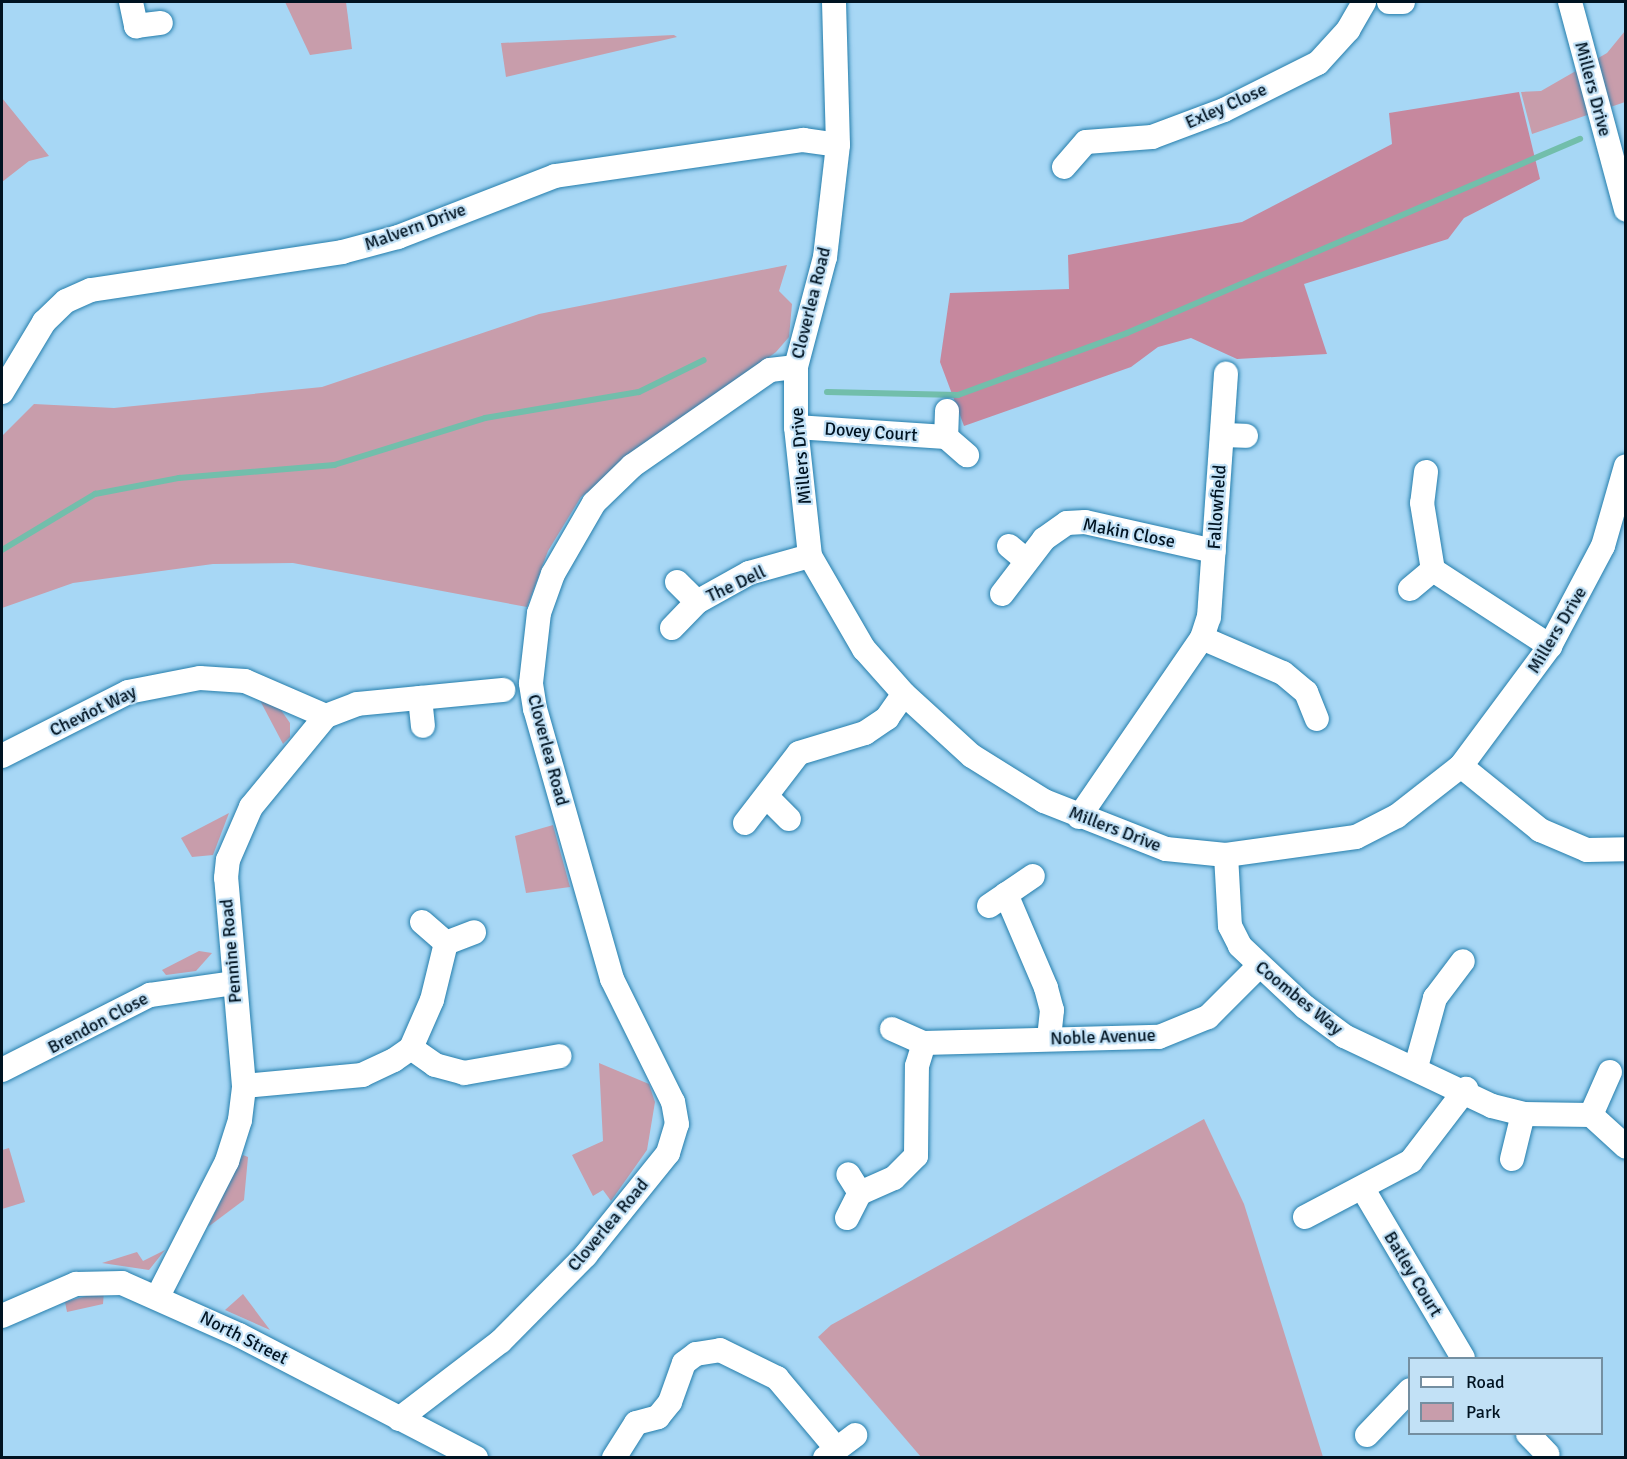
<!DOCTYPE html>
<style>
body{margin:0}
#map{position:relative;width:1627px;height:1459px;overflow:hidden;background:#a7d7f5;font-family:Signika,sans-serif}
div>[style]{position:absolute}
.green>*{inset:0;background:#c89dab}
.forest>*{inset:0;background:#c6889e}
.stream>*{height:6px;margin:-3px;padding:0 3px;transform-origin:3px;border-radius:3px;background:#72beab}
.roads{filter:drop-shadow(0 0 2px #257eac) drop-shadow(0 0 2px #257eac)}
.minor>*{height:24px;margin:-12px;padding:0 12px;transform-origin:12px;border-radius:12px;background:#fff}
span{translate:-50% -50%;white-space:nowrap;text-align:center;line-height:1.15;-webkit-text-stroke:4.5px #c2e1f6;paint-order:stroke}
.street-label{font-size:18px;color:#001321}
.frame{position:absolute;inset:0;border:3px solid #001321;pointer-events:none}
.legend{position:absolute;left:1408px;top:1357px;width:195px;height:78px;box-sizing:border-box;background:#c2e1f6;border:2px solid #748fa1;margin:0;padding:8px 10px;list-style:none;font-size:18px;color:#001321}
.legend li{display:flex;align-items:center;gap:12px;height:30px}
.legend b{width:30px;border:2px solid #748fa1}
</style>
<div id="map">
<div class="green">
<i style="clip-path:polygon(285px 2px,346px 2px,352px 49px,310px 55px)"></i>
<i style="clip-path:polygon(1625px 31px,1625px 102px,1532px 134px,1521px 92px,1541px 91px,1607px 53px)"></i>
<i style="clip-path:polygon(674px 35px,677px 37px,506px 77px,501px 43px)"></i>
<i style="clip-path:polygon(2px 98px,49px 156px,29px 161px,2px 182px)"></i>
<i style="clip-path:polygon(787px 265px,779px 291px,792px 304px,789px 337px,776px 352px,581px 497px,548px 551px,527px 607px,293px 563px,213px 564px,73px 583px,2px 608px,2px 436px,34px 404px,114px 408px,322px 387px,539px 314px)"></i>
<i style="clip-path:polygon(255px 691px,279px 707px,290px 723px,290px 737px,283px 744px)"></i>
<i style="clip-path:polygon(229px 813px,213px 855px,192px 857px,181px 838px)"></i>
<i style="clip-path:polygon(553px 825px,570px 887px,526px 893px,515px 836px)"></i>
<i style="clip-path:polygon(199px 951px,212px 953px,196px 971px,166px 975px,162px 970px)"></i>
<i style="clip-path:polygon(599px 1063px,649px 1084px,655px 1102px,647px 1150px,611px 1201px,603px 1190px,593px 1196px,572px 1155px,603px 1141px)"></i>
<i style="clip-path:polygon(1204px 1119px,1244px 1204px,1323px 1457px,921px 1457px,818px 1337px,831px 1325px)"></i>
<i style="clip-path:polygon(9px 1148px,25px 1202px,2px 1209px,2px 1150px)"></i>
<i style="clip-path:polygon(243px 1155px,248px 1157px,244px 1200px,208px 1227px)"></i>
<i style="clip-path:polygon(165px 1250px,149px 1270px,102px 1263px,137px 1252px,143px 1261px)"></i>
<i style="clip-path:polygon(104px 1291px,103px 1304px,67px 1312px,65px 1302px)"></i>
<i style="clip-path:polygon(243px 1294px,270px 1330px,225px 1310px)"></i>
</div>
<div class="forest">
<i style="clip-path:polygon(1519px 92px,1540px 179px,1464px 218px,1448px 239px,1304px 284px,1327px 354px,1237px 359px,1191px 338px,1158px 347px,1131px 367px,964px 426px,940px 362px,950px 293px,1069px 289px,1068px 255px,1242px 222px,1392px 144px,1389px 113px)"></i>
</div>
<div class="stream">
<i style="left:827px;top:392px;width:131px;rotate:1.3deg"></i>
<i style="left:958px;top:395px;width:180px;rotate:-20.1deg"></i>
<i style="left:1127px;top:333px;width:493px;rotate:-23.2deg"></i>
<i style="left:2px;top:550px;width:109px;rotate:-31.1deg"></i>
<i style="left:95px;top:494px;width:86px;rotate:-10.8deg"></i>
<i style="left:179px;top:478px;width:156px;rotate:-4.8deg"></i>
<i style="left:334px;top:465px;width:158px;rotate:-17.3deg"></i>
<i style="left:485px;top:418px;width:156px;rotate:-9.6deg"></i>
<i style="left:639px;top:392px;width:72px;rotate:-26.2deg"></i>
</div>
<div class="roads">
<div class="minor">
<i style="left:131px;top:2px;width:25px;rotate:78deg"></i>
<i style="left:136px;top:26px;width:25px;rotate:-7deg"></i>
<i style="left:834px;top:2px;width:143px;rotate:88.4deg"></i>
<i style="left:838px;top:145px;width:113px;rotate:96.6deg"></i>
<i style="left:825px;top:257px;width:114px;rotate:104.8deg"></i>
<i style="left:796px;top:367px;width:60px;rotate:90deg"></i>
<i style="left:796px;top:427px;width:130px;rotate:83.8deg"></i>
<i style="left:810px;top:556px;width:108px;rotate:59.9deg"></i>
<i style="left:864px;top:649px;width:60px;rotate:48.4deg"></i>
<i style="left:904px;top:694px;width:92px;rotate:42.4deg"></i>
<i style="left:972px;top:756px;width:85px;rotate:32deg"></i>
<i style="left:1044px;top:801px;width:131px;rotate:21.5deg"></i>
<i style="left:1166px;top:849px;width:60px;rotate:5.7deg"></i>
<i style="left:1226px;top:855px;width:131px;rotate:-7.9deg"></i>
<i style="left:1356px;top:837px;width:46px;rotate:-27.1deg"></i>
<i style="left:1397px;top:816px;width:81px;rotate:-38deg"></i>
<i style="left:1461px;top:766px;width:149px;rotate:-53.4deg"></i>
<i style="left:1550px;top:646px;width:113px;rotate:-62.1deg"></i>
<i style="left:1603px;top:546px;width:83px;rotate:-74deg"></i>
<i style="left:1389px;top:2px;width:14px"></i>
<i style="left:1570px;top:2px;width:215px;rotate:74.9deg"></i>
<i style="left:1064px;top:167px;width:33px;rotate:-49deg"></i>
<i style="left:1086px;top:142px;width:66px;rotate:-4.3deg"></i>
<i style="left:1152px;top:137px;width:77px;rotate:-20.6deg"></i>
<i style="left:1224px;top:110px;width:105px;rotate:-26.6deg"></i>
<i style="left:1318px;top:63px;width:45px;rotate:-47.7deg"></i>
<i style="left:1348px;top:30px;width:32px;rotate:-60deg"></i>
<i style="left:2px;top:392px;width:82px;rotate:-59deg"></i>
<i style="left:44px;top:322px;width:30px;rotate:-44deg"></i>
<i style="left:66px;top:301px;width:27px;rotate:-24deg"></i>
<i style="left:91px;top:290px;width:254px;rotate:-8.6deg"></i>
<i style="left:342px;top:252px;width:58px;rotate:-15deg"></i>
<i style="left:398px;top:237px;width:168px;rotate:-21.2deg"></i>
<i style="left:555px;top:176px;width:251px;rotate:-8.3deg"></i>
<i style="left:803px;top:140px;width:35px;rotate:8deg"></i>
<i style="left:947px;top:411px;width:26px;rotate:92deg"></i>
<i style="left:946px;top:437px;width:28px;rotate:41deg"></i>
<i style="left:796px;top:427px;width:150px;rotate:3.8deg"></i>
<i style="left:1222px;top:435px;width:24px;rotate:2deg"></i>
<i style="left:1426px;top:472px;width:31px;rotate:97deg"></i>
<i style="left:1422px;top:503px;width:68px;rotate:80.7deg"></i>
<i style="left:1433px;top:570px;width:140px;rotate:33deg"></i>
<i style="left:1009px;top:546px;width:23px;rotate:40deg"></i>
<i style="left:677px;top:582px;width:28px;rotate:45deg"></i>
<i style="left:1410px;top:589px;width:30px;rotate:-40deg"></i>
<i style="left:1002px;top:594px;width:69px;rotate:-52.6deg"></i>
<i style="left:1044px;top:539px;width:28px;rotate:-35deg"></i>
<i style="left:1067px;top:523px;width:18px;rotate:-3deg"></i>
<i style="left:1085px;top:522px;width:132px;rotate:12.7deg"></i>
<i style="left:672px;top:628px;width:36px;rotate:-46deg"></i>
<i style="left:697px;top:602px;width:60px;rotate:-29.1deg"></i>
<i style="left:749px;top:573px;width:63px;rotate:-15.6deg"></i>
<i style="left:1202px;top:638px;width:88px;rotate:23.4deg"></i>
<i style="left:1283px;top:673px;width:30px;rotate:40deg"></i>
<i style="left:1306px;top:692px;width:29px;rotate:68deg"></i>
<i style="left:420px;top:698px;width:28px;rotate:84deg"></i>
<i style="left:2px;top:756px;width:141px;rotate:-26.9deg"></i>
<i style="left:128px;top:692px;width:73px;rotate:-11deg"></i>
<i style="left:200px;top:678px;width:45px;rotate:3.8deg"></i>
<i style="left:245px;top:681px;width:88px;rotate:23.4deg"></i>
<i style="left:1461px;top:766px;width:102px;rotate:39deg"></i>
<i style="left:1540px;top:830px;width:51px;rotate:23.1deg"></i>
<i style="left:1587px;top:850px;width:39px;rotate:-1deg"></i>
<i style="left:767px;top:797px;width:31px;rotate:45deg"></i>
<i style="left:1079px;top:817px;width:217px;rotate:-55.5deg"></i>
<i style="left:1202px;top:638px;width:22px;rotate:-72deg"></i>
<i style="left:1209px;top:617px;width:244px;rotate:-86deg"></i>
<i style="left:745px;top:823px;width:88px;rotate:-52.4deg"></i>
<i style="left:799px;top:753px;width:69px;rotate:-16.9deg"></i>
<i style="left:865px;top:733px;width:27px;rotate:-34deg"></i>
<i style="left:887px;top:718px;width:29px;rotate:-55deg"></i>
<i style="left:1226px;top:855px;width:71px;rotate:86.8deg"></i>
<i style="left:1230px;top:926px;width:22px;rotate:63deg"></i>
<i style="left:1240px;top:946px;width:89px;rotate:43.2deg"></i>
<i style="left:1305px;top:1007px;width:49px;rotate:36.6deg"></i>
<i style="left:1344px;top:1036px;width:164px;rotate:25.3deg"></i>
<i style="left:1492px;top:1106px;width:32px;rotate:14deg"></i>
<i style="left:1523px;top:1114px;width:68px;rotate:0.8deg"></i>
<i style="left:1591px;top:1115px;width:47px;rotate:42.4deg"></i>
<i style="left:1006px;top:894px;width:102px;rotate:66.9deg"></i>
<i style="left:1046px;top:988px;width:23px;rotate:75deg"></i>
<i style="left:1052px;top:1010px;width:28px;rotate:96deg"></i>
<i style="left:989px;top:906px;width:53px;rotate:-34.3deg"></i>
<i style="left:422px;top:922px;width:32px;rotate:41deg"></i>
<i style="left:892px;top:1029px;width:35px;rotate:24deg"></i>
<i style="left:411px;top:1048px;width:29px;rotate:35deg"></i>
<i style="left:435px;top:1065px;width:30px;rotate:15deg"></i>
<i style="left:464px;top:1073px;width:97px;rotate:-10deg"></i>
<i style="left:1416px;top:1067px;width:72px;rotate:-74.6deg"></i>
<i style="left:1435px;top:998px;width:46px;rotate:-52.9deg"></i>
<i style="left:2px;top:1070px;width:166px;rotate:-26.9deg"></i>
<i style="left:150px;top:995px;width:84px;rotate:-8.2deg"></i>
<i style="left:244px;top:1086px;width:119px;rotate:-5.3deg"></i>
<i style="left:362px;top:1075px;width:35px;rotate:-25deg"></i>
<i style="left:394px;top:1060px;width:21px;rotate:-35deg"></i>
<i style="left:411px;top:1048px;width:52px;rotate:-66.4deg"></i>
<i style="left:432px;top:1000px;width:59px;rotate:-76.2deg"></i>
<i style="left:446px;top:943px;width:30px;rotate:-21deg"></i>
<i style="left:1591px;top:1115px;width:47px;rotate:-66.2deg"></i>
<i style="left:1512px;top:1159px;width:46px;rotate:-76.3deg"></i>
<i style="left:1363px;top:1189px;width:196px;rotate:59.4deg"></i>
<i style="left:860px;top:1193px;width:37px;rotate:-24deg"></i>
<i style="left:894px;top:1178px;width:31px;rotate:-45deg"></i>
<i style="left:916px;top:1156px;width:90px;rotate:-89.4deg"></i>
<i style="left:917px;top:1066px;width:24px;rotate:-73deg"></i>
<i style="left:924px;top:1043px;width:235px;rotate:-1.5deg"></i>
<i style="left:1159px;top:1037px;width:53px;rotate:-22.2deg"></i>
<i style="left:1208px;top:1017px;width:71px;rotate:-45deg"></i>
<i style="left:1305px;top:1217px;width:120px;rotate:-27.8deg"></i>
<i style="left:1411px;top:1161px;width:91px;rotate:-52.6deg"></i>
<i style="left:847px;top:1218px;width:28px;rotate:-63deg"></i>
<i style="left:860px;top:1193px;width:22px;rotate:-122deg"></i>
<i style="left:158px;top:1296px;width:152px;rotate:-62.9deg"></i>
<i style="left:227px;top:1161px;width:43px;rotate:-72.4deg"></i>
<i style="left:240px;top:1120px;width:34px;rotate:-83deg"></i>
<i style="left:244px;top:1086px;width:209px;rotate:-94.9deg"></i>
<i style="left:226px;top:878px;width:18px;rotate:-84deg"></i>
<i style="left:228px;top:860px;width:58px;rotate:-66.5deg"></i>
<i style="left:251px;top:807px;width:118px;rotate:-50.5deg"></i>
<i style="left:326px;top:716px;width:33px;rotate:-21deg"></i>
<i style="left:357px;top:704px;width:147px;rotate:-5.5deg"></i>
<i style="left:2px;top:1316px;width:81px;rotate:-23.4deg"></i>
<i style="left:76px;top:1284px;width:46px;rotate:-1.2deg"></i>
<i style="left:122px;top:1283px;width:128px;rotate:24deg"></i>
<i style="left:239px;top:1335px;width:267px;rotate:27.4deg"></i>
<i style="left:399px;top:1419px;width:128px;rotate:-37.4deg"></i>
<i style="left:501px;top:1341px;width:120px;rotate:-45.3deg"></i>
<i style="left:585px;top:1256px;width:132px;rotate:-51.1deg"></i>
<i style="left:668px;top:1153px;width:30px;rotate:-73deg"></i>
<i style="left:677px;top:1124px;width:22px;rotate:-100deg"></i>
<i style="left:673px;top:1102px;width:137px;rotate:-116.4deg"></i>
<i style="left:612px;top:979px;width:281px;rotate:-105.9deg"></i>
<i style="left:535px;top:709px;width:26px;rotate:-99deg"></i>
<i style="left:531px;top:683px;width:70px;rotate:-83.5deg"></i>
<i style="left:539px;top:613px;width:41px;rotate:-70.3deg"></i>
<i style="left:553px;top:574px;width:82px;rotate:-60deg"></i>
<i style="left:594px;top:503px;width:53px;rotate:-44.2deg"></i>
<i style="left:632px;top:466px;width:168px;rotate:-34.8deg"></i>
<i style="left:770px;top:370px;width:26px;rotate:-7deg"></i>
<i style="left:1528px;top:1434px;width:28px;rotate:46deg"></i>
<i style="left:1367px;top:1435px;width:62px;rotate:-46.3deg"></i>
<i style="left:614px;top:1458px;width:41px;rotate:-57.8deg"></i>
<i style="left:636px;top:1423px;width:23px;rotate:-15deg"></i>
<i style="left:658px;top:1417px;width:19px;rotate:-51deg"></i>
<i style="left:670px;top:1402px;width:41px;rotate:-70.3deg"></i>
<i style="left:684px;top:1363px;width:15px;rotate:-37deg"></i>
<i style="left:696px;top:1354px;width:24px;rotate:-9deg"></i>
<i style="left:720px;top:1350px;width:64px;rotate:26.2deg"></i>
<i style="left:777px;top:1378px;width:92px;rotate:49.9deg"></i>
<i style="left:825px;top:1458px;width:38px;rotate:-37deg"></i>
</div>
</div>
<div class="street-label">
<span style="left:1593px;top:89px;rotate:75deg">Millers Drive</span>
<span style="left:1226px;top:106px;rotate:-24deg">Exley Close</span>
<span style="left:415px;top:227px;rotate:-20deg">Malvern Drive</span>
<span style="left:811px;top:303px;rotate:-76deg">Cloverlea Road</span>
<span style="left:871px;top:432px;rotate:4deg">Dovey Court</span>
<span style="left:801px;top:456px;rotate:-95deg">Millers Drive</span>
<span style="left:1217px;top:507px;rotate:-86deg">Fallowfield</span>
<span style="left:1129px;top:533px;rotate:11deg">Makin Close</span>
<span style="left:736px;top:584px;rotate:-25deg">The Dell</span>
<span style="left:1557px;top:630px;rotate:-59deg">Millers Drive</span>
<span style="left:93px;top:711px;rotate:-26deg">Cheviot Way</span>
<span style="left:548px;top:750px;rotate:75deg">Cloverlea Road</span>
<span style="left:1115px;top:829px;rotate:21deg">Millers Drive</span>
<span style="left:231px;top:951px;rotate:-95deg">Pennine Road</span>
<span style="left:1299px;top:998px;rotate:39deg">Coombes Way</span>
<span style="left:98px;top:1023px;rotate:-28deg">Brendon Close</span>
<span style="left:1103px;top:1037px;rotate:-2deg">Noble Avenue</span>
<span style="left:608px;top:1225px;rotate:-50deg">Cloverlea Road</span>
<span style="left:1413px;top:1274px;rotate:59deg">Batley Court</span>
<span style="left:244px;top:1338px;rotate:27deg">North Street</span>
</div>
<div class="frame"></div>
<ul class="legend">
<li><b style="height:8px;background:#fff"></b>Road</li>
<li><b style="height:16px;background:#c89dab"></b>Park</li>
</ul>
</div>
